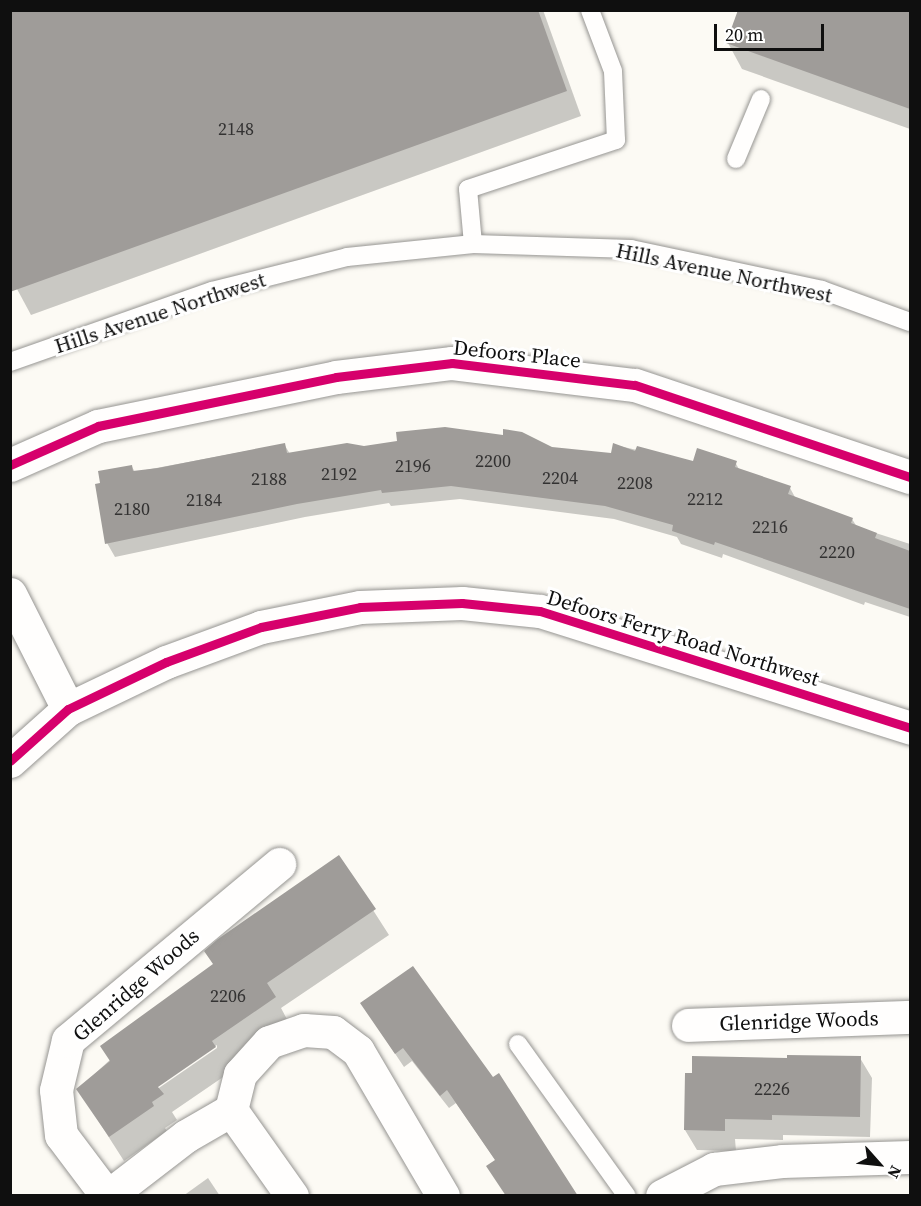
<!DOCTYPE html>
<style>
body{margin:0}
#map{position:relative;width:921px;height:1206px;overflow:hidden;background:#fcfaf4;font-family:"Source Serif 4",serif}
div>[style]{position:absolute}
.shadow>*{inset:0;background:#0003}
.building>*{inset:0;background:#9f9c99}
.roads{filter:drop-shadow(0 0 2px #969592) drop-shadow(0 0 2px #969592)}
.service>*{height:18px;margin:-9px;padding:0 9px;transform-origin:9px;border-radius:9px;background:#fffefd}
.minor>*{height:33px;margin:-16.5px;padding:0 16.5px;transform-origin:16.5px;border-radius:16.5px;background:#fffefd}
.tertiary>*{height:33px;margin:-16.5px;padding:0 16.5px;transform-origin:16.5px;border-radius:16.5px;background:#fffefd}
.cycleway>*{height:9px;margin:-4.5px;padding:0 4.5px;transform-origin:4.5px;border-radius:4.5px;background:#d6006c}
span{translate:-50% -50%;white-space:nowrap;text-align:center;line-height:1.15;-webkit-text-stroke:6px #fff;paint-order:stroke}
.number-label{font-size:18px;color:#333232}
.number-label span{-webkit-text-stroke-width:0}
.street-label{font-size:21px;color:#0f0f0f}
.frame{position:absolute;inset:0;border:12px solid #0f0f0f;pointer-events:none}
.north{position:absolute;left:849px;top:1134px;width:60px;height:60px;-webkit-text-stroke:4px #fff;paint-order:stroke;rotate:117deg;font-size:16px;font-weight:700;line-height:24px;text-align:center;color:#0f0f0f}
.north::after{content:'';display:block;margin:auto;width:21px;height:27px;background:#0f0f0f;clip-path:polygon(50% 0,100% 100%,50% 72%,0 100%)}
.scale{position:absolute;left:714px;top:24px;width:110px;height:27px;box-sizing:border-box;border:3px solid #0f0f0f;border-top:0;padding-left:8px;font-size:18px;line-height:21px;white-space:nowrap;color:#0f0f0f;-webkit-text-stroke:4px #fff;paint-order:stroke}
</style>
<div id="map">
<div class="shadow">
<i style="clip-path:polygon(10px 10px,543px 10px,581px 116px,31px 315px,17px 289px)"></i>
<i style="clip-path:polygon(740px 10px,910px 10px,910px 129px,742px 69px,728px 43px)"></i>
<i style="clip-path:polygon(284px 444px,290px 454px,354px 449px,551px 448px,612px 455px,615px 445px,694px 463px,735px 462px,740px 471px,790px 488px,796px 499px,852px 519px,857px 527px,910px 544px,910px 617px,865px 602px,864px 605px,723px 554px,722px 558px,681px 544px,677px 537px,614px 519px,460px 499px,391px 506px,389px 503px,305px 517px,115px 557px,107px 543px,132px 467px,135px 472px)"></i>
<i style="clip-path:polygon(evenodd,339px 857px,389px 935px,281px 1008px,289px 1023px,225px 1067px,229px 1073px,172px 1112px,177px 1120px,165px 1128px,167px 1131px,124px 1161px,78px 1089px,214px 965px,206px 951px,339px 857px,217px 1045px,217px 1048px,153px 1092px,151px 1090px,217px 1045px)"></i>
<i style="clip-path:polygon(412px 968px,496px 1161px,456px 1103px,449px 1108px,412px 1061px,404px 1067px,362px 1004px)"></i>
<i style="clip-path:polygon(694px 1058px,860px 1058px,872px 1078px,870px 1137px,783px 1135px,783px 1140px,735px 1139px,736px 1151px,697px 1150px,685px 1130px)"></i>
<i style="clip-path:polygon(208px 1178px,220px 1196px,183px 1196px)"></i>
</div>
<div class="building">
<i style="clip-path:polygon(10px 10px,538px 10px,567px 91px,10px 292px)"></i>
<i style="clip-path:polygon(738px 10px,910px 10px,910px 109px,726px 43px)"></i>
<i style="clip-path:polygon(445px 427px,503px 435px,503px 429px,522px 432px,552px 447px,611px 453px,613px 443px,635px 451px,637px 446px,693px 461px,697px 448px,737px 461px,735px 467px,791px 486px,788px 494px,853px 518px,851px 523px,877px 533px,875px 538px,910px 551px,910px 609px,715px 542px,714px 545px,672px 531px,673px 525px,605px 506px,451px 486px,382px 493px,381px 490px,297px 504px,105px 544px,95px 484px,100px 483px,98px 471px,132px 465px,133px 471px,158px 468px,285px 443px,287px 453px,347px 443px,364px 446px,397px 441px,396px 432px)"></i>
<i style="clip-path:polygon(339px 855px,376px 909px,267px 983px,276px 997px,212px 1041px,216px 1047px,158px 1087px,164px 1094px,152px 1102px,154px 1106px,109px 1137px,76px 1089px,110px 1061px,100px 1046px,213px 964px,204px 951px,218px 939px)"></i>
<i style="clip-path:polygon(413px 966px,493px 1077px,499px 1073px,578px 1196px,506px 1196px,486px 1166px,495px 1160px,447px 1090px,440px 1096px,403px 1048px,395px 1054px,360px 1003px)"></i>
<i style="clip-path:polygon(787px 1055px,861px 1056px,860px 1117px,772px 1115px,772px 1120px,725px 1119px,725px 1131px,684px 1130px,685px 1073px,692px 1073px,692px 1056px,787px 1058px)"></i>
</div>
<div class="roads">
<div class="service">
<i style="left:736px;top:159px;width:65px;rotate:-67.4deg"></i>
<i style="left:473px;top:244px;width:55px;rotate:-95.2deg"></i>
<i style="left:468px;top:189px;width:156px;rotate:-18.3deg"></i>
<i style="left:616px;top:140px;width:69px;rotate:-92.5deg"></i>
<i style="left:613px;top:71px;width:65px;rotate:-110.7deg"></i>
<i style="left:10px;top:362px;width:214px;rotate:-19.4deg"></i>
<i style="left:212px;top:291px;width:139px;rotate:-14.1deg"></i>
<i style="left:347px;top:257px;width:127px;rotate:-5.9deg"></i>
<i style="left:473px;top:244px;width:158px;rotate:1.8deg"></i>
<i style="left:631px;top:249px;width:195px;rotate:12.1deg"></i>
<i style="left:822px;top:290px;width:94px;rotate:20deg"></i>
<i style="left:518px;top:1044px;width:187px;rotate:54.4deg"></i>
</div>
<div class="minor">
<i style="left:10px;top:465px;width:96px;rotate:-23.9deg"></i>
<i style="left:98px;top:426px;width:243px;rotate:-11.6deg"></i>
<i style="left:336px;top:377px;width:117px;rotate:-6.9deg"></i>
<i style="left:452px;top:363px;width:184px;rotate:6.9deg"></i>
<i style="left:635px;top:385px;width:290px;rotate:18.5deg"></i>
<i style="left:10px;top:594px;width:129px;rotate:63.2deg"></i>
<i style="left:688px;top:1025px;width:222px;rotate:-2.1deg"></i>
<i style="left:107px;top:1196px;width:76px;rotate:-127deg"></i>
<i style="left:61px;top:1135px;width:45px;rotate:-96.3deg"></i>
<i style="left:56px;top:1090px;width:51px;rotate:-76.5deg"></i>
<i style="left:68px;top:1040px;width:275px;rotate:-39.8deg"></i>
<i style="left:108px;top:1196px;width:98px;rotate:-37.6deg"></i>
<i style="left:186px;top:1136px;width:52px;rotate:-30deg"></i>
<i style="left:292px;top:1196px;width:105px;rotate:-125.3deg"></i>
<i style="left:231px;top:1110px;width:37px;rotate:-76deg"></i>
<i style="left:240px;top:1074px;width:43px;rotate:-47.8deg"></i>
<i style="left:269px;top:1042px;width:37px;rotate:-19deg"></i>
<i style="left:304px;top:1030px;width:29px;rotate:4deg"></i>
<i style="left:333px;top:1032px;width:31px;rotate:37deg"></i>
<i style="left:358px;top:1051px;width:168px;rotate:59.6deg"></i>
<i style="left:662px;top:1196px;width:59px;rotate:-27.4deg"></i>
<i style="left:714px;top:1169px;width:68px;rotate:-6.7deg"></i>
<i style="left:782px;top:1161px;width:128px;rotate:-1.8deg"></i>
</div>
<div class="tertiary">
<i style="left:10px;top:761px;width:78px;rotate:-41.9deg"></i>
<i style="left:68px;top:709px;width:109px;rotate:-25.6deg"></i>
<i style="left:166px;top:662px;width:101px;rotate:-20.2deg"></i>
<i style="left:261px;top:627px;width:101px;rotate:-11.4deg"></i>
<i style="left:360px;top:607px;width:102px;rotate:-2.2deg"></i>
<i style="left:462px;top:603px;width:78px;rotate:5.9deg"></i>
<i style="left:540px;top:611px;width:388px;rotate:17.5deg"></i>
</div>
</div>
<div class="cycleway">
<i style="left:10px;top:465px;width:96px;rotate:-23.9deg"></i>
<i style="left:98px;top:426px;width:243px;rotate:-11.6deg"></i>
<i style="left:336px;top:377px;width:117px;rotate:-6.9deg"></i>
<i style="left:452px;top:363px;width:184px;rotate:6.9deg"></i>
<i style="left:635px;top:385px;width:290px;rotate:18.5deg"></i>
<i style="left:10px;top:761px;width:78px;rotate:-41.9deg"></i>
<i style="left:68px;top:709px;width:109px;rotate:-25.6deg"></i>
<i style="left:166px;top:662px;width:101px;rotate:-20.2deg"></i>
<i style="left:261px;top:627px;width:101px;rotate:-11.4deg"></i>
<i style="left:360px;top:607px;width:102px;rotate:-2.2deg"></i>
<i style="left:462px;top:603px;width:78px;rotate:5.9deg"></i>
<i style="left:540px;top:611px;width:388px;rotate:17.5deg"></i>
</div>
<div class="number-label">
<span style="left:236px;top:129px">2148</span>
<span style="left:493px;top:461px">2200</span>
<span style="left:413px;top:466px">2196</span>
<span style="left:339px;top:474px">2192</span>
<span style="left:560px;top:478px">2204</span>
<span style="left:269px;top:479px">2188</span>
<span style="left:635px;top:483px">2208</span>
<span style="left:705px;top:499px">2212</span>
<span style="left:204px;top:500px">2184</span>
<span style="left:132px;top:509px">2180</span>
<span style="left:770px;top:527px">2216</span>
<span style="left:837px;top:552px">2220</span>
<span style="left:228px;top:996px">2206</span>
<span style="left:772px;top:1089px">2226</span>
</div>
<div class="street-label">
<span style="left:724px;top:273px;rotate:12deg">Hills Avenue Northwest</span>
<span style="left:160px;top:313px;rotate:-18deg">Hills Avenue Northwest</span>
<span style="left:517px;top:354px;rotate:6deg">Defoors Place</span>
<span style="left:683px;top:638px;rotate:17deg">Defoors Ferry Road Northwest</span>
<span style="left:136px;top:985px;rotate:-41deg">Glenridge Woods</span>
<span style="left:799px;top:1021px;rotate:-2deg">Glenridge Woods</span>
</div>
<div class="frame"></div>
<div class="north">N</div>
<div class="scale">20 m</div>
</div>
